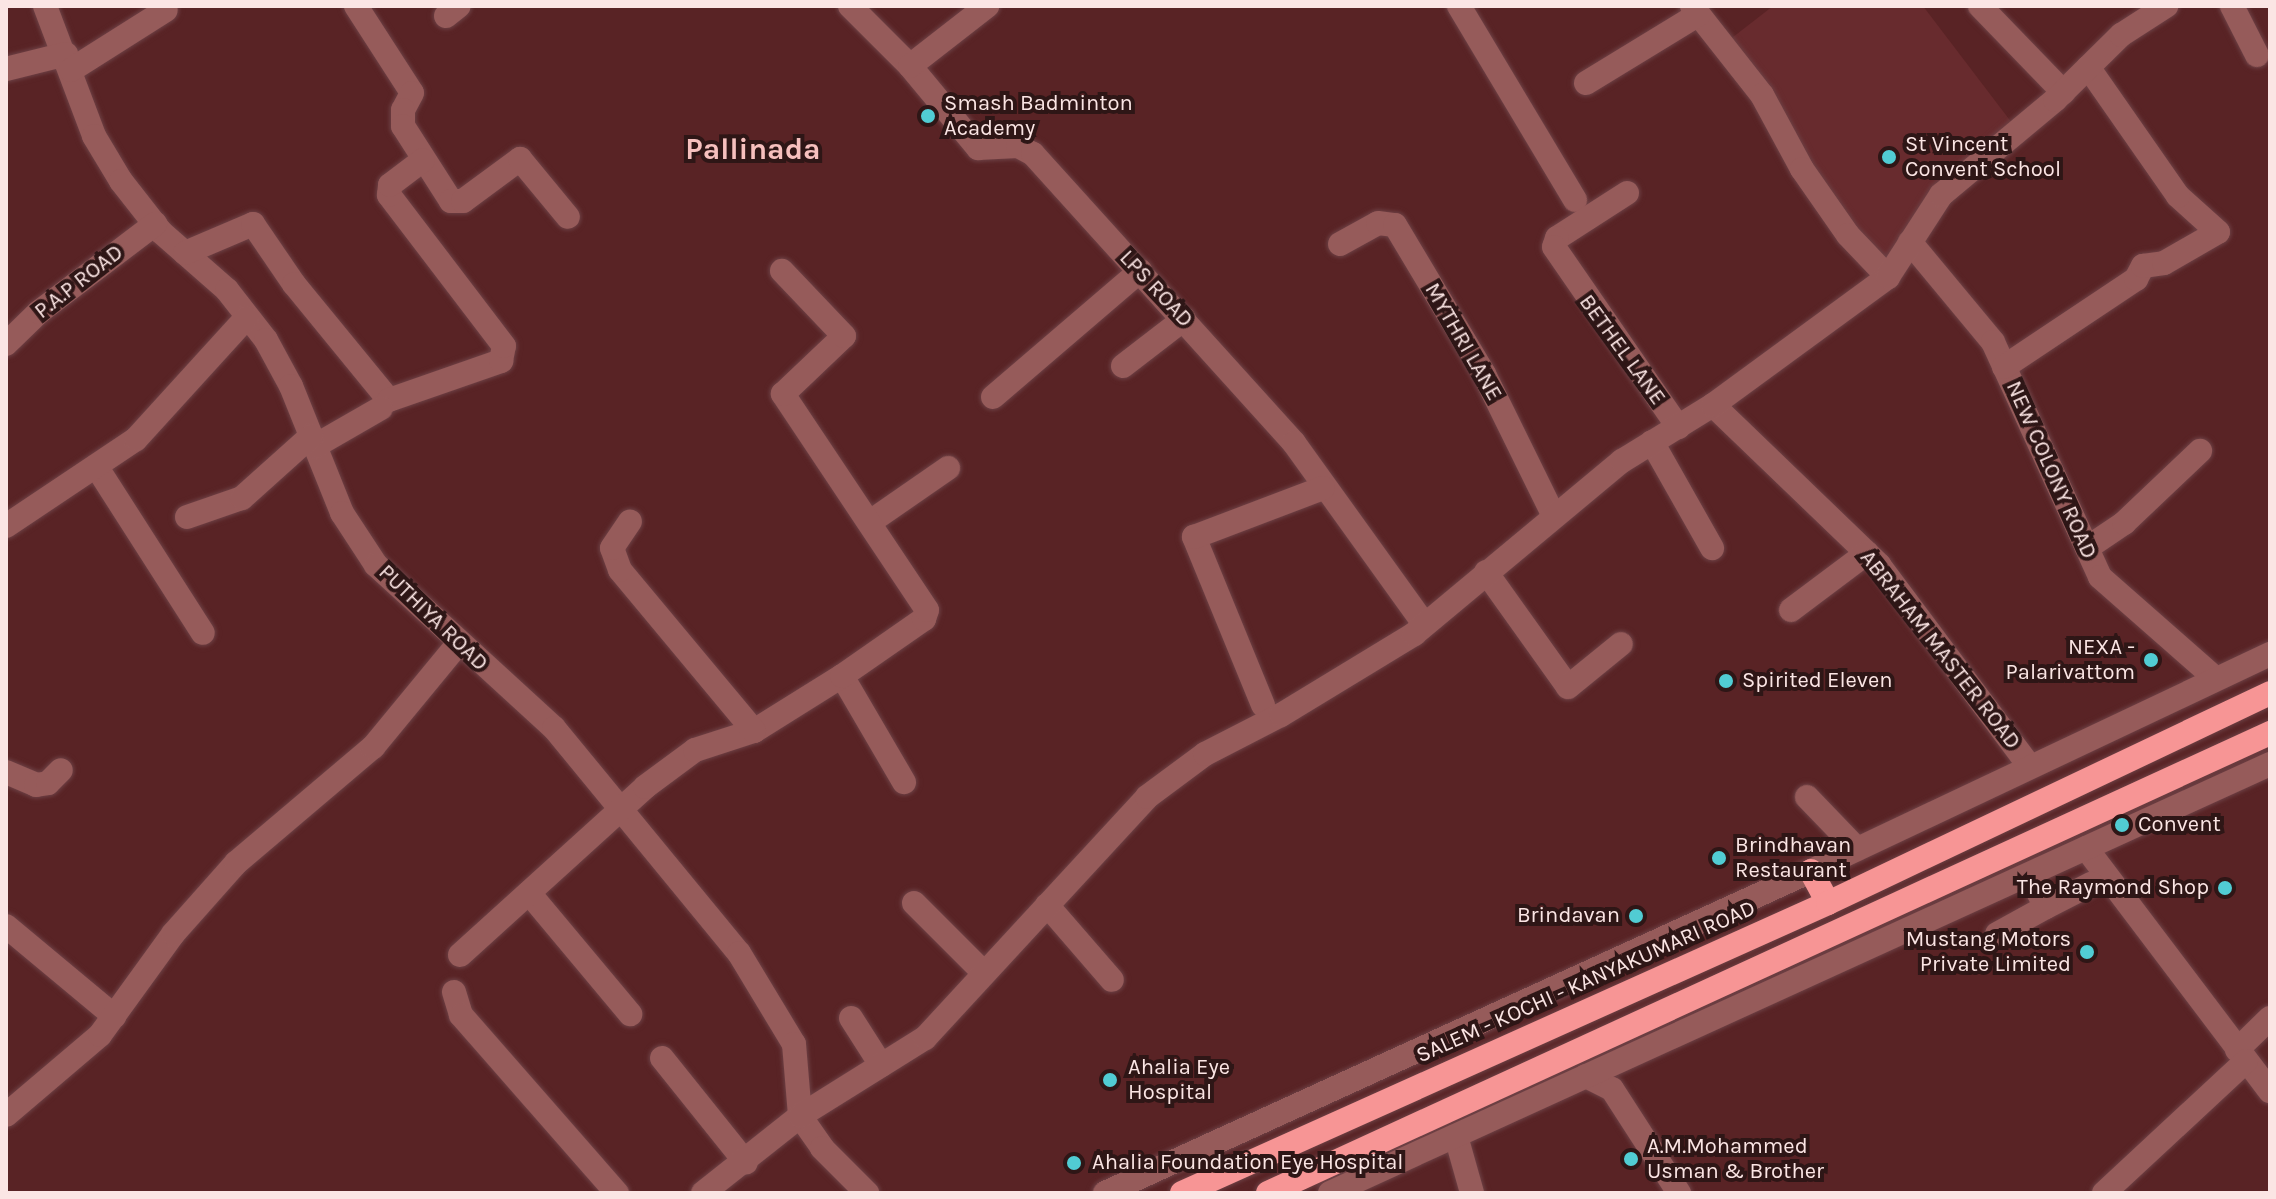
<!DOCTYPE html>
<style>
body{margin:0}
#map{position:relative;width:2276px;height:1199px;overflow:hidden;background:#592325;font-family:Karla,sans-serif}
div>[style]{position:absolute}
.built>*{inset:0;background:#682b2e}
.roads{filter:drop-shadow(0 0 2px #6d4145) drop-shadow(0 0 2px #6d4145)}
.minor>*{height:24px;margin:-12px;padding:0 12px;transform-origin:12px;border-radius:12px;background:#965b5a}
.highway>*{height:24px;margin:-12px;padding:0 12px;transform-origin:12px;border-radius:12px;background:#f79595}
.dots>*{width:22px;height:22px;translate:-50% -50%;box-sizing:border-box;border:4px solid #2e1616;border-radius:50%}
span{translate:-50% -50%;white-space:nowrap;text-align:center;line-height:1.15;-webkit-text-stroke:8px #2e1616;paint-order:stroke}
.poi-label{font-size:22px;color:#fbe5e4}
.left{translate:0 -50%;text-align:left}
.right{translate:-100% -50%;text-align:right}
.street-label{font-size:22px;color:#fbe5e4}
.district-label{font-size:30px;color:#f6c0be;font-weight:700}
.frame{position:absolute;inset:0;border:8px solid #fbe5e4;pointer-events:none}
</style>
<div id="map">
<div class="built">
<i style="clip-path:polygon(1773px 6px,1923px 6px,2012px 123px,1888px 277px,1724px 44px)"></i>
</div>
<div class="roads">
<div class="minor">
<i style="left:45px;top:6px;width:139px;rotate:69.3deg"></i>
<i style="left:94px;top:136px;width:52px;rotate:59deg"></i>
<i style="left:121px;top:181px;width:65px;rotate:51.9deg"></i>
<i style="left:161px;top:232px;width:88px;rotate:41.3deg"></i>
<i style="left:227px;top:290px;width:63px;rotate:52deg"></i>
<i style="left:266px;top:340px;width:52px;rotate:61.5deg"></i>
<i style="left:291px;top:386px;width:137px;rotate:68.1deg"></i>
<i style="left:342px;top:513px;width:62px;rotate:56.8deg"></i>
<i style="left:376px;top:565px;width:241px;rotate:42.5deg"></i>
<i style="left:554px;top:728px;width:291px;rotate:50.6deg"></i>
<i style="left:739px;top:953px;width:106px;rotate:58.9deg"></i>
<i style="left:794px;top:1044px;width:72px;rotate:85.2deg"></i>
<i style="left:800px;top:1116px;width:39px;rotate:55deg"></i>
<i style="left:822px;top:1148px;width:64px;rotate:45deg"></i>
<i style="left:356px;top:6px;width:103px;rotate:57.2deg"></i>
<i style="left:412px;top:93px;width:19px;rotate:118deg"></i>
<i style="left:403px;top:110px;width:16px;rotate:90deg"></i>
<i style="left:403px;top:126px;width:89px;rotate:57.4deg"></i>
<i style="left:451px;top:201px;width:12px"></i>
<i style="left:463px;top:201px;width:71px;rotate:-36.4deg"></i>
<i style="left:520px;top:159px;width:75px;rotate:50.4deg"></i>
<i style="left:850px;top:6px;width:85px;rotate:45deg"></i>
<i style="left:910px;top:66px;width:107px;rotate:50.3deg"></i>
<i style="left:978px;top:148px;width:40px;rotate:-2.9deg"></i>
<i style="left:1018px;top:146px;width:17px;rotate:28deg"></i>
<i style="left:1033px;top:154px;width:389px;rotate:47.9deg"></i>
<i style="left:1294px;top:443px;width:223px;rotate:54.3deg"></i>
<i style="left:1459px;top:6px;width:226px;rotate:59.1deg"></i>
<i style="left:1692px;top:6px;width:113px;rotate:51.8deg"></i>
<i style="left:1762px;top:95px;width:84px;rotate:61.6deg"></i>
<i style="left:1802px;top:169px;width:80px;rotate:55.1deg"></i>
<i style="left:1848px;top:235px;width:58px;rotate:46.4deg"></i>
<i style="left:1980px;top:6px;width:120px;rotate:46deg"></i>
<i style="left:2232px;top:6px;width:55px;rotate:63deg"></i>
<i style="left:446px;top:16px;width:16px;rotate:-38deg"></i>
<i style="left:910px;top:66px;width:98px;rotate:-37.9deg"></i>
<i style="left:6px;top:69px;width:62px;rotate:-14deg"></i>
<i style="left:71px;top:70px;width:112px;rotate:-32.3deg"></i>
<i style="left:1586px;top:83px;width:132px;rotate:-31.4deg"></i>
<i style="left:1627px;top:193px;width:83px;rotate:147.3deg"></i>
<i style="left:1557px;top:238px;width:9px;rotate:108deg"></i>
<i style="left:1554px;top:247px;width:219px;rotate:55.4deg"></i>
<i style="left:1910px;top:242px;width:130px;rotate:50.3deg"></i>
<i style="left:1993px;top:342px;width:258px;rotate:65.5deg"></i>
<i style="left:2100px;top:577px;width:153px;rotate:41.3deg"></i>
<i style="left:1340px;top:244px;width:43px;rotate:-28.9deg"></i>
<i style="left:1378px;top:223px;width:17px;rotate:7deg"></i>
<i style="left:1395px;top:225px;width:174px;rotate:59.1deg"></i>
<i style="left:1484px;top:374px;width:158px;rotate:63.8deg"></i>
<i style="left:185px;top:253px;width:74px;rotate:-23.1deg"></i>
<i style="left:253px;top:224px;width:73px;rotate:55.7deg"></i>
<i style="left:294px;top:284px;width:150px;rotate:50.7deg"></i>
<i style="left:389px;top:400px;width:119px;rotate:-19.2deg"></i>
<i style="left:501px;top:361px;width:15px;rotate:-79deg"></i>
<i style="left:504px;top:346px;width:190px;rotate:-127.3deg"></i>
<i style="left:389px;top:195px;width:10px;rotate:-84deg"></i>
<i style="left:390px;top:185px;width:41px;rotate:-37.1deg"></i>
<i style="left:6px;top:344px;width:46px;rotate:-44.1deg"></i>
<i style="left:39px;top:312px;width:146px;rotate:-37.2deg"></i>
<i style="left:1123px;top:366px;width:77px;rotate:-37.6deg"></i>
<i style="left:2004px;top:367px;width:159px;rotate:-33.7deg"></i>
<i style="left:2136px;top:279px;width:15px;rotate:-62deg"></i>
<i style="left:2143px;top:266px;width:21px;rotate:-8deg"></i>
<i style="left:2164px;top:263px;width:62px;rotate:-29.9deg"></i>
<i style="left:2218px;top:232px;width:54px;rotate:-138deg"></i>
<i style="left:2178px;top:196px;width:157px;rotate:-124.9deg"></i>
<i style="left:993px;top:397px;width:194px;rotate:-40.6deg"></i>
<i style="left:1713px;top:405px;width:231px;rotate:43.9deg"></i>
<i style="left:1879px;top:565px;width:249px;rotate:53.2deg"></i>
<i style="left:1652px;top:442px;width:122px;rotate:60.5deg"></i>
<i style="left:315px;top:446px;width:76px;rotate:-29.9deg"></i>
<i style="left:96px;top:466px;width:198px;rotate:57.4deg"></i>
<i style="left:187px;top:517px;width:58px;rotate:-19.1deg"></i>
<i style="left:242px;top:498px;width:93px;rotate:-41.9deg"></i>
<i style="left:870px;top:522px;width:95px;rotate:-34.7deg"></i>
<i style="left:6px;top:526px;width:156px;rotate:-33.8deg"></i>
<i style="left:136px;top:439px;width:164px;rotate:-47.7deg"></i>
<i style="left:2087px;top:548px;width:45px;rotate:-34deg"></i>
<i style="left:2124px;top:523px;width:105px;rotate:-43.5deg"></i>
<i style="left:1486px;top:572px;width:141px;rotate:54.5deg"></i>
<i style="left:1568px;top:687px;width:68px;rotate:-39.1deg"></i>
<i style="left:1791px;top:610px;width:95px;rotate:-36.9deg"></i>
<i style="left:842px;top:676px;width:123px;rotate:59.7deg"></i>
<i style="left:1263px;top:705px;width:182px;rotate:-112.3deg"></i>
<i style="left:1194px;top:537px;width:138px;rotate:-20.8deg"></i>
<i style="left:754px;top:731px;width:104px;rotate:-32deg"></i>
<i style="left:842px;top:676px;width:100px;rotate:-34.8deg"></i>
<i style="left:924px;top:619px;width:9px;rotate:-72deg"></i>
<i style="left:927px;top:610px;width:260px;rotate:-123.7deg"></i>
<i style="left:783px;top:394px;width:84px;rotate:-43.6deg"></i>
<i style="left:844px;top:336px;width:90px;rotate:-133.6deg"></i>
<i style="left:6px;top:772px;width:33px;rotate:23deg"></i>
<i style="left:36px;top:785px;width:12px;rotate:-9deg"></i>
<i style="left:48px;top:783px;width:18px;rotate:-45deg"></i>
<i style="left:1807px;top:797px;width:72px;rotate:46.1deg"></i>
<i style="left:2086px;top:848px;width:305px;rotate:52.9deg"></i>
<i style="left:2029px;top:875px;width:36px;rotate:62deg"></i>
<i style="left:2046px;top:907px;width:51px;rotate:-27.1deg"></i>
<i style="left:529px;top:893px;width:158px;rotate:50.1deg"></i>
<i style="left:914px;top:903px;width:99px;rotate:45deg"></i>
<i style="left:1047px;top:905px;width:99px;rotate:49.1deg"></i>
<i style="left:6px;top:926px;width:141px;rotate:39.8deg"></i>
<i style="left:1997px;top:934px;width:56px;rotate:-28.9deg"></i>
<i style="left:460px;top:955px;width:250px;rotate:-42.2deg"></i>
<i style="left:645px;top:787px;width:62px;rotate:-36.5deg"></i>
<i style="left:695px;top:750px;width:62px;rotate:-17.9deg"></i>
<i style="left:754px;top:731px;width:209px;rotate:-129.8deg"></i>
<i style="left:620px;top:570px;width:23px;rotate:-110deg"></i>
<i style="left:612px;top:548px;width:32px;rotate:-56deg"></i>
<i style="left:454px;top:992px;width:24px;rotate:73deg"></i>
<i style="left:461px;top:1015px;width:237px;rotate:48.8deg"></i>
<i style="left:851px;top:1018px;width:56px;rotate:57.4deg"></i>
<i style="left:2237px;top:1050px;width:46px;rotate:-44.1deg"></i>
<i style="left:662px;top:1058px;width:134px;rotate:51.3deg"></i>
<i style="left:1586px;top:1076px;width:29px;rotate:27deg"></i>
<i style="left:1612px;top:1089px;width:124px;rotate:57.2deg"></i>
<i style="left:6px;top:1115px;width:123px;rotate:-40.4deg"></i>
<i style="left:100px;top:1035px;width:125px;rotate:-54.1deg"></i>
<i style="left:173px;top:934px;width:95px;rotate:-48.4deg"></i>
<i style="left:236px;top:863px;width:180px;rotate:-40.3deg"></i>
<i style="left:373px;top:747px;width:134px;rotate:-50.5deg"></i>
<i style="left:1456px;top:1136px;width:59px;rotate:74.3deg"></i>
<i style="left:703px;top:1193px;width:124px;rotate:-38.4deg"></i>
<i style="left:800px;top:1116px;width:147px;rotate:-32deg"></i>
<i style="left:925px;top:1038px;width:328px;rotate:-47.3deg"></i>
<i style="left:1147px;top:797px;width:72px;rotate:-36.6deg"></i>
<i style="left:1205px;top:754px;width:85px;rotate:-27.2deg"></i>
<i style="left:1281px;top:715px;width:156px;rotate:-31.3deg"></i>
<i style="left:1414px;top:634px;width:271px;rotate:-39.8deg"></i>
<i style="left:1622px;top:461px;width:107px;rotate:-31.6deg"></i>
<i style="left:1713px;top:405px;width:217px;rotate:-36.2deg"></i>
<i style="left:1888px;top:277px;width:98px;rotate:-57.1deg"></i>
<i style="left:1941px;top:195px;width:148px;rotate:-39.8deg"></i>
<i style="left:2055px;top:100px;width:93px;rotate:-44.6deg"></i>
<i style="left:2121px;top:35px;width:54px;rotate:-32.8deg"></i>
<i style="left:1105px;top:1193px;width:776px;rotate:-24.52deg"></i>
<i style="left:1811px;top:871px;width:508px;rotate:-25.3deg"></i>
<i style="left:1330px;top:1193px;width:1033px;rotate:-24.53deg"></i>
<i style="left:2104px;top:1193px;width:194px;rotate:-42.9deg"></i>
</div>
<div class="highway">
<i style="left:1811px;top:871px;width:36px;rotate:62deg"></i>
<i style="left:1182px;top:1193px;width:708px;rotate:-24.18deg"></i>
<i style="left:1828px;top:903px;width:489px;rotate:-25.4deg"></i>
<i style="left:1268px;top:1193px;width:1103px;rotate:-24.66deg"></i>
</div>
</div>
<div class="dots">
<i style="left:928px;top:116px;background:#51ccd3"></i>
<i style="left:1889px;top:157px;background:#51ccd3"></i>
<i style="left:2151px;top:660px;background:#51ccd3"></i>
<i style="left:1726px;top:681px;background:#51ccd3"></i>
<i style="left:2122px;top:825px;background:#51ccd3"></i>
<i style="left:1719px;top:858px;background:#51ccd3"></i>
<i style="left:2225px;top:888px;background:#51ccd3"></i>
<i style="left:1636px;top:916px;background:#51ccd3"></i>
<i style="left:2087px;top:952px;background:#51ccd3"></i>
<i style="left:1110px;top:1080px;background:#51ccd3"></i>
<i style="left:1631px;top:1159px;background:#51ccd3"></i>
<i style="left:1074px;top:1163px;background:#51ccd3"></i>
</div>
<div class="poi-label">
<span class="left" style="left:944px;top:116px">Smash Badminton<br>Academy</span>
<span class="left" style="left:1905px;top:157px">St Vincent<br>Convent School</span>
<span class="right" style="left:2135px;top:660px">NEXA -<br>Palarivattom</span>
<span class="left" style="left:1742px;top:681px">Spirited Eleven</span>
<span class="left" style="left:2138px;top:825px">Convent</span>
<span class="left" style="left:1735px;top:858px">Brindhavan<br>Restaurant</span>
<span class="right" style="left:2209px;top:888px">The Raymond Shop</span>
<span class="right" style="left:1620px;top:916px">Brindavan</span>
<span class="right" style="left:2071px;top:952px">Mustang Motors<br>Private Limited</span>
<span class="left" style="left:1128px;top:1080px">Ahalia Eye<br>Hospital</span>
<span class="left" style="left:1647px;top:1159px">A.M.Mohammed<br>Usman &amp; Brother</span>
<span class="left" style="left:1092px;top:1163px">Ahalia Foundation Eye Hospital</span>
</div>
<div class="street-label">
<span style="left:79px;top:282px;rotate:-38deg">P.A.P ROAD</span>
<span style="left:1156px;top:289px;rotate:47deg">LPS ROAD</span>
<span style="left:1463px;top:342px;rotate:60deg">MYTHRI LANE</span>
<span style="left:1622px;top:350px;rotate:54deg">BETHEL LANE</span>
<span style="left:2051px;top:470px;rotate:66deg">NEW COLONY ROAD</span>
<span style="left:433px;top:618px;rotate:44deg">PUTHIYA ROAD</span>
<span style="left:1940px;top:650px;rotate:52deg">ABRAHAM MASTER ROAD</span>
<span style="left:1586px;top:982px;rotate:-24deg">SALEM - KOCHI - KANYAKUMARI ROAD</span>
</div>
<div class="district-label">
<span style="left:753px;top:149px">Pallinada</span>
</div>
<div class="frame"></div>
</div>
